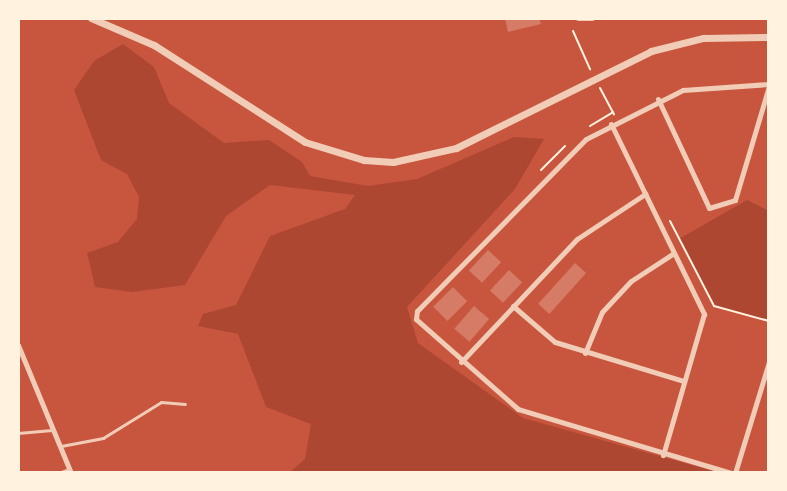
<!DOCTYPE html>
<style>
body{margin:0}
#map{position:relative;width:787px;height:491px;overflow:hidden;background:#c8553d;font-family:"PT Sans Narrow",sans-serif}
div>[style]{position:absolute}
.green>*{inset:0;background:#ae4732}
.building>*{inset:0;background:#d67c66;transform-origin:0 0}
.path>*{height:2px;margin:-1px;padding:0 1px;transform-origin:1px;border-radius:1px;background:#fff3e0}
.service>*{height:3px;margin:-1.5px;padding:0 1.5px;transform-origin:1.5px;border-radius:1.5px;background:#f1ccb7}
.minor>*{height:5px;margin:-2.5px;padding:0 2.5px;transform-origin:2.5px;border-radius:2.5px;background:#f1ccb7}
.tertiary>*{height:7px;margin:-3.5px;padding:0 3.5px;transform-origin:3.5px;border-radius:3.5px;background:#f1ccb7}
span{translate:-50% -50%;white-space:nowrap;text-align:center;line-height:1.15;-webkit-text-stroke:6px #fff3e0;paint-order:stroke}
.frame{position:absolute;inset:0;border:20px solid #fff3e0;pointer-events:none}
</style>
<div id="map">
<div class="green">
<i style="clip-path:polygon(123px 44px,154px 67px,169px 103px,224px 143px,269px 140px,302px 162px,310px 176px,368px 186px,417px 179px,514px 137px,544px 139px,515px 189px,407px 307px,418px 343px,523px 418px,720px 473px,289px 473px,305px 459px,311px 424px,266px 407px,238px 334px,198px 326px,203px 314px,236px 305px,270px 236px,345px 209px,355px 195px,270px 185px,226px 216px,185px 285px,132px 292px,95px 287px,87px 253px,118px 242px,137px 219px,139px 197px,127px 174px,101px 160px,74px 90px,94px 61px)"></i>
<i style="clip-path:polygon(747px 200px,769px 211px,769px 321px,714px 306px,679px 239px)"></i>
</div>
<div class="building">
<i style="clip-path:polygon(505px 18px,539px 18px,541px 24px,508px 32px)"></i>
<i style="left:488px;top:250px;width:18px;height:28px;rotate:43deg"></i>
<i style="left:575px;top:263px;width:15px;height:55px;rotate:42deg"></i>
<i style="left:509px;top:270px;width:18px;height:28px;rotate:43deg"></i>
<i style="left:453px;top:287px;width:20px;height:28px;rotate:45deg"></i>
<i style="left:474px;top:306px;width:20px;height:30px;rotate:41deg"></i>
</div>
<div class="path">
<i style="left:573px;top:31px;width:42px;rotate:65.9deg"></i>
<i style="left:600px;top:88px;width:30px;rotate:62deg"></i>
<i style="left:590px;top:126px;width:27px;rotate:-31deg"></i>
<i style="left:541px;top:170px;width:34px;rotate:-45deg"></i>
<i style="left:670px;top:221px;width:96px;rotate:62.6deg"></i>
<i style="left:714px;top:306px;width:57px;rotate:15.3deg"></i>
</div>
<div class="service">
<i style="left:18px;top:433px;width:34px;rotate:-5deg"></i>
<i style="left:61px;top:446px;width:43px;rotate:-10.8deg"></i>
<i style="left:103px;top:438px;width:68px;rotate:-31.8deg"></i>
<i style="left:161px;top:402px;width:24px;rotate:5deg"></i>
<i style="left:59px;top:473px;width:11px;rotate:-22deg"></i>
</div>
<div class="minor">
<i style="left:578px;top:18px;width:14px"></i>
<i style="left:658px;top:99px;width:120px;rotate:64.9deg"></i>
<i style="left:709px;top:208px;width:27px;rotate:-17deg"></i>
<i style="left:735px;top:200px;width:119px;rotate:-73.4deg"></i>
<i style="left:611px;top:124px;width:212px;rotate:63.9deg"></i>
<i style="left:704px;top:314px;width:147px;rotate:106.2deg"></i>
<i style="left:513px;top:306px;width:55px;rotate:40.6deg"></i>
<i style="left:555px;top:342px;width:134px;rotate:16.9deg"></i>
<i style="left:18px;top:345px;width:139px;rotate:67.5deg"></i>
<i style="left:585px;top:353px;width:44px;rotate:-67.5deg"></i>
<i style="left:602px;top:312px;width:42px;rotate:-46.9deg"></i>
<i style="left:631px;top:281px;width:51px;rotate:-33.1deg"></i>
<i style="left:461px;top:362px;width:169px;rotate:-46.7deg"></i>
<i style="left:577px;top:239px;width:82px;rotate:-33.5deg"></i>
<i style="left:731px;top:473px;width:222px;rotate:-163.3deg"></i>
<i style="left:518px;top:409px;width:136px;rotate:-138.6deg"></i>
<i style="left:416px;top:319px;width:8px;rotate:-83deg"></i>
<i style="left:417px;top:311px;width:241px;rotate:-45.5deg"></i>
<i style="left:586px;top:139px;width:109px;rotate:-26.8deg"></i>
<i style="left:683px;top:90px;width:86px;rotate:-4deg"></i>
<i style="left:735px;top:473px;width:116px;rotate:-73deg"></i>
</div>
<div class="tertiary">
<i style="left:91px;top:18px;width:69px;rotate:23.2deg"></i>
<i style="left:154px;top:45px;width:179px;rotate:32.7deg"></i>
<i style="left:305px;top:142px;width:62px;rotate:17deg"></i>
<i style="left:364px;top:160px;width:29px;rotate:4deg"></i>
<i style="left:393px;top:162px;width:65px;rotate:-12.5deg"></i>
<i style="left:456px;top:148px;width:218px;rotate:-26.4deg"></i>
<i style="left:651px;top:51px;width:54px;rotate:-14deg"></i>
<i style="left:703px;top:38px;width:66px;rotate:-0.9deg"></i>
</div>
<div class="frame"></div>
</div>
